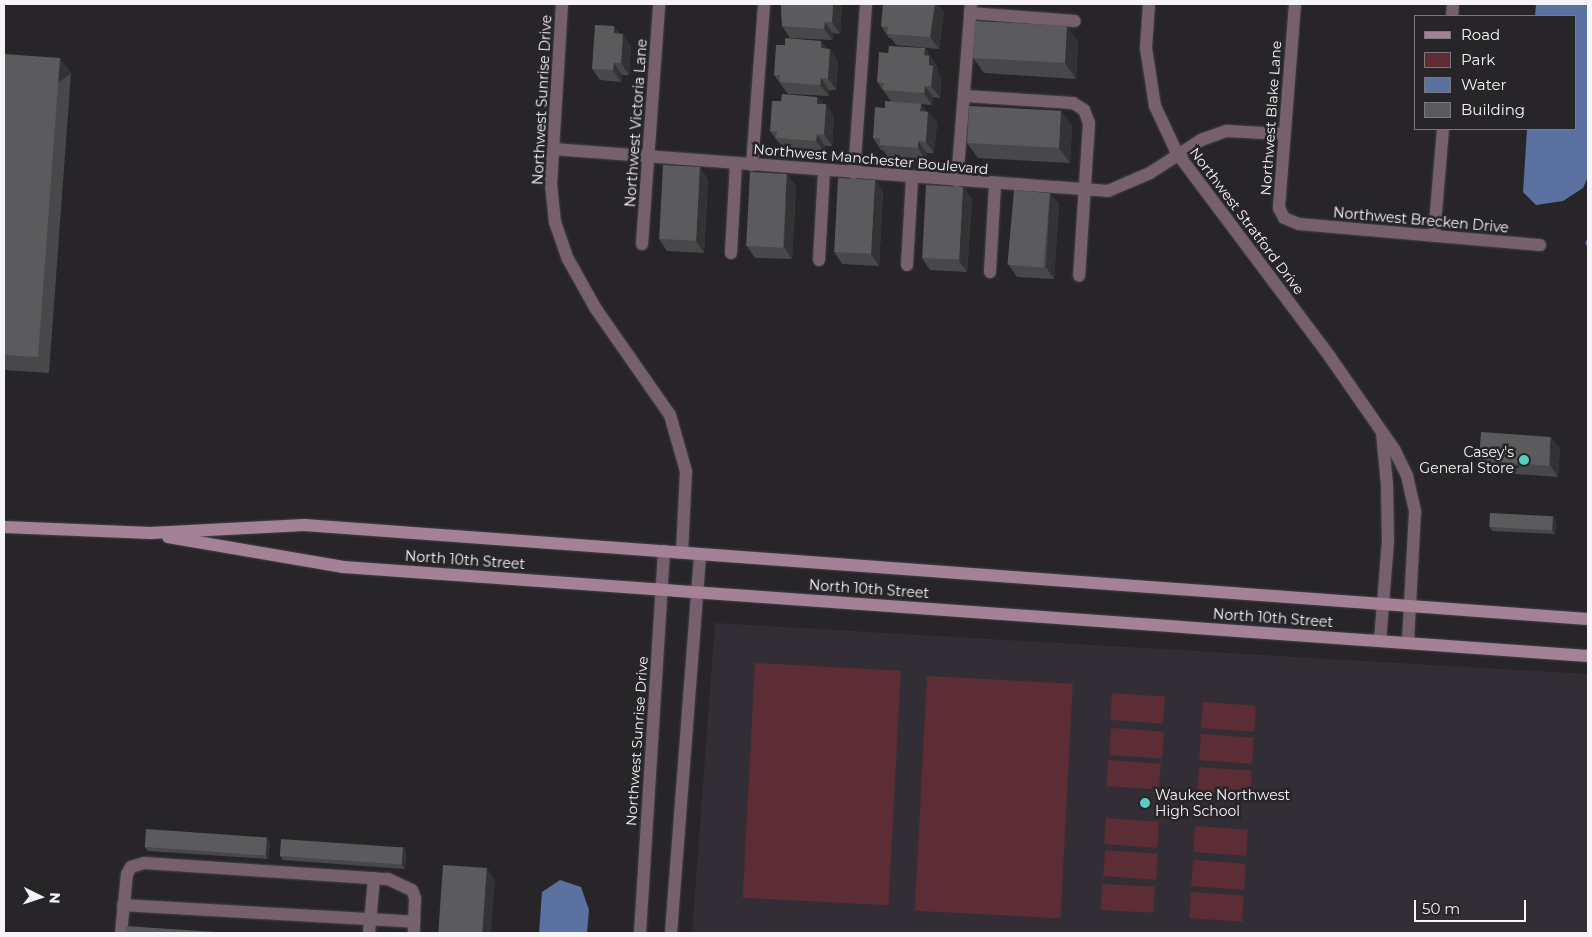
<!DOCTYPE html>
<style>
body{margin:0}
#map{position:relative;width:1592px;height:937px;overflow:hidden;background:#272528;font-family:Montserrat,sans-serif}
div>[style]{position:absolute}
.built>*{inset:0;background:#332e35}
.green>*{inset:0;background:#5d2d35;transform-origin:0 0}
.water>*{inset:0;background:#5b71a0}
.stream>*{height:4.5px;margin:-2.25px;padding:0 2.25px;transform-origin:2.25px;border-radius:2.25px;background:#5b71a0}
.roads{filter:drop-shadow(0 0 1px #444245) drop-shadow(0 0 1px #444245)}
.minor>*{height:12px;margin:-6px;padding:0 6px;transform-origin:6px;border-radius:6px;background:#77606d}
.tertiary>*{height:12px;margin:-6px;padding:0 6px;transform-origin:6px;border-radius:6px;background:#77606d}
.secondary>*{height:12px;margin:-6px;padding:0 6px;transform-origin:6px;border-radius:6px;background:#a58195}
.wall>*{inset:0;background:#48474a}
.shaded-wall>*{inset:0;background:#333235;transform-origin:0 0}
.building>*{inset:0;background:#5b5a5c;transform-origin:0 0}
.dots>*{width:14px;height:14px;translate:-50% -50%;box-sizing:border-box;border:2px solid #272528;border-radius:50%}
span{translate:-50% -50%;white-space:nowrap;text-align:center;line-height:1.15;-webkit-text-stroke:5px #272528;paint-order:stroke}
.street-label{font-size:14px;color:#f6f4f6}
.poi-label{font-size:14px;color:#f6f4f6}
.right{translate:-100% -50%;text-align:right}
.left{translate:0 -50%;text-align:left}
.frame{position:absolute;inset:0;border:5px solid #f6f4f6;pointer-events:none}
.legend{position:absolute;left:1414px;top:15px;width:162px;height:115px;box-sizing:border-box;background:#272528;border:1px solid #7a787a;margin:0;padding:6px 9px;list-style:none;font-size:15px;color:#f6f4f6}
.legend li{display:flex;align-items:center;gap:10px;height:25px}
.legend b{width:25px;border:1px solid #7a787a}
.north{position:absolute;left:15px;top:872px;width:50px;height:50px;-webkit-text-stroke:4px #272528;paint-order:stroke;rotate:94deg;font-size:14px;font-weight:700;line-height:20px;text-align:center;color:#f6f4f6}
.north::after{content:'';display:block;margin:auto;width:18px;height:22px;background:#f6f4f6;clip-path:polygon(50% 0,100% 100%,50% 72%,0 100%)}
.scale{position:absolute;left:1414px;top:900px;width:112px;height:22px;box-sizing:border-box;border:2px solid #f6f4f6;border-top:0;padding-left:6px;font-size:15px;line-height:18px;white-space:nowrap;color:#f6f4f6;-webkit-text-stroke:4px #272528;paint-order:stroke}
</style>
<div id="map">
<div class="built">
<i style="clip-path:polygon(715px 623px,1588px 674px,1588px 933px,692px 933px)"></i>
</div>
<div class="green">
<i style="left:755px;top:663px;width:146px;height:235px;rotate:3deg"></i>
<i style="left:927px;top:676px;width:146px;height:235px;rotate:3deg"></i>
<i style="left:1112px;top:693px;width:53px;height:27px;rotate:4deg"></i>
<i style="left:1203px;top:702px;width:53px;height:26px;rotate:4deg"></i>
<i style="left:1111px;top:728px;width:53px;height:27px;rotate:4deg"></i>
<i style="left:1201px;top:734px;width:53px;height:26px;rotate:4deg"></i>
<i style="left:1108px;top:760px;width:53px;height:26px;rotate:4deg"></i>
<i style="left:1199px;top:767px;width:53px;height:26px;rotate:4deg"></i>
<i style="left:1106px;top:818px;width:53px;height:26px;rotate:4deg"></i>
<i style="left:1195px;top:826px;width:53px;height:26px;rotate:4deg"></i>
<i style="left:1105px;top:850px;width:53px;height:26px;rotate:4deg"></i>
<i style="left:1193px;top:860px;width:53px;height:26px;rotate:4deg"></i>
<i style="left:1102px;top:884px;width:53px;height:26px;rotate:3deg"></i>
<i style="left:1191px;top:892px;width:53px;height:26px;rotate:4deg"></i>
</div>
<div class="water">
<i style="clip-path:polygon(1536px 4px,1588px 4px,1588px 177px,1583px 188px,1563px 201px,1536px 205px,1523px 192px,1527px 129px,1576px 129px,1576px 16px,1535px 16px)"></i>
<i style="clip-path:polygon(560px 880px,581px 887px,589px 910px,587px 933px,539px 933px,542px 892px)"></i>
</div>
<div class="stream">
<i style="left:1588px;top:242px;width:1px;rotate:90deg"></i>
</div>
<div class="roads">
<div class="minor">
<i style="left:1149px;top:4px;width:44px;rotate:93.9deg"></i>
<i style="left:1146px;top:48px;width:59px;rotate:81.2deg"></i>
<i style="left:1155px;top:106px;width:52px;rotate:64.9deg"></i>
<i style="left:1177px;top:153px;width:255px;rotate:53.1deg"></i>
<i style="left:1330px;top:357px;width:112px;rotate:55.2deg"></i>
<i style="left:1394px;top:449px;width:30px;rotate:64deg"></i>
<i style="left:1407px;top:476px;width:37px;rotate:77deg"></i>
<i style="left:1415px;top:512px;width:131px;rotate:93.1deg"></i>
<i style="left:1295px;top:4px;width:205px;rotate:94.5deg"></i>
<i style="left:1279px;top:208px;width:11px;rotate:63deg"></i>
<i style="left:1284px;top:218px;width:16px;rotate:22deg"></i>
<i style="left:1299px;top:224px;width:242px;rotate:5deg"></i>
<i style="left:970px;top:13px;width:105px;rotate:4.4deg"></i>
<i style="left:1452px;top:16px;width:12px;rotate:-85deg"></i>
<i style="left:965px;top:96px;width:108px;rotate:3.7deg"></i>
<i style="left:1073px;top:103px;width:13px;rotate:32deg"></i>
<i style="left:1084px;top:110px;width:14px;rotate:69deg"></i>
<i style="left:1089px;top:123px;width:153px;rotate:93.7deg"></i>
<i style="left:553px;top:149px;width:557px;rotate:4.33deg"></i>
<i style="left:1108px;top:191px;width:46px;rotate:-23.2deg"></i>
<i style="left:1150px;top:173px;width:61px;rotate:-32.9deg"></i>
<i style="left:1201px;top:140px;width:27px;rotate:-20deg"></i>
<i style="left:1226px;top:131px;width:58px;rotate:3deg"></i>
<i style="left:752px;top:165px;width:161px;rotate:-85.7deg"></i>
<i style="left:854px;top:173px;width:169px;rotate:-85.9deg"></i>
<i style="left:957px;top:181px;width:178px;rotate:-85.5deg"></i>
<i style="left:1434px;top:236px;width:107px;rotate:-85.2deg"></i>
<i style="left:642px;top:244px;width:241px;rotate:-85.9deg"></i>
<i style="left:731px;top:253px;width:90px;rotate:-86.8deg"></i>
<i style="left:819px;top:260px;width:89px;rotate:-86.8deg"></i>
<i style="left:907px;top:265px;width:87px;rotate:-86.7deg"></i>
<i style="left:990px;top:272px;width:87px;rotate:-86.7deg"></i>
<i style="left:1380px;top:641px;width:99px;rotate:-85.4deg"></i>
<i style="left:1388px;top:542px;width:58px;rotate:-91deg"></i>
<i style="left:1387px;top:484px;width:51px;rotate:-95.6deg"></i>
<i style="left:123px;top:905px;width:291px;rotate:3.3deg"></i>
<i style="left:121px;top:933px;width:59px;rotate:-84.2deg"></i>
<i style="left:127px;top:874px;width:8px;rotate:-60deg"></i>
<i style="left:131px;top:867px;width:14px;rotate:-17deg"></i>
<i style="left:144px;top:863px;width:245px;rotate:3.8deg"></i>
<i style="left:388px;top:879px;width:26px;rotate:25deg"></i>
<i style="left:412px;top:890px;width:9px;rotate:69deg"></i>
<i style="left:415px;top:898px;width:35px;rotate:92deg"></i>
<i style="left:369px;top:933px;width:55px;rotate:-84.8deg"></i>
</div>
<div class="tertiary">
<i style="left:562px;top:4px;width:180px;rotate:93.5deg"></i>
<i style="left:551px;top:184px;width:38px;rotate:84deg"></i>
<i style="left:555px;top:222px;width:39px;rotate:71deg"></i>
<i style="left:568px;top:259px;width:57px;rotate:60.8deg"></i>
<i style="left:596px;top:309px;width:129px;rotate:55.1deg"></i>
<i style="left:670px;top:415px;width:58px;rotate:74.1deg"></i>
<i style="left:686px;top:471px;width:81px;rotate:92.8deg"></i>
<i style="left:640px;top:933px;width:383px;rotate:-86.4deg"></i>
<i style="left:671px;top:933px;width:380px;rotate:-85.6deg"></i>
</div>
<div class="secondary">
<i style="left:4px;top:527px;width:147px;rotate:2.3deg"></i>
<i style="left:151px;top:533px;width:153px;rotate:-3deg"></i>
<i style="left:304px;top:525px;width:1287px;rotate:4.19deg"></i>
<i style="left:168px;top:537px;width:178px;rotate:9.7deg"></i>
<i style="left:343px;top:567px;width:1248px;rotate:4.09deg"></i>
</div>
</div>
<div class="wall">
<i style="clip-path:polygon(781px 4px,841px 4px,842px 5px,840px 34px,833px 33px,832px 40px,790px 38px,782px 26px)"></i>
<i style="clip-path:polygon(944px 12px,939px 49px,896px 45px,891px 38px,889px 38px,881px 26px)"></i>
<i style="clip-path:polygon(1067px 26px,1078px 42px,1076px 79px,984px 73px,973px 58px)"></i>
<i style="clip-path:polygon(620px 34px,631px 46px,629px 75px,622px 75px,621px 82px,600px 80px,592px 69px)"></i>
<i style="clip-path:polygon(821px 41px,827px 49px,838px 61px,836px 90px,829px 90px,829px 96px,788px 94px,774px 75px,785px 45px)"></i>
<i style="clip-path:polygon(925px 48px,938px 68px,937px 71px,941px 77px,940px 98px,933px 97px,932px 105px,900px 102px,921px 104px,926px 111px,928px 112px,937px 123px,934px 153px,927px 153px,926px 160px,888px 157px,883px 150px,881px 150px,873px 138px,885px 108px,891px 101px,877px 82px,888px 53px)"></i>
<i style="clip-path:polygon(4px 54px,71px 73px,49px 373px,4px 370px)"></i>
<i style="clip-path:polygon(817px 97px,823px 104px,834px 116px,832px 146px,825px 146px,825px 153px,784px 149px,779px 142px,778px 142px,770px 131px,781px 101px)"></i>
<i style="clip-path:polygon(1061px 111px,1072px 126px,1070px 163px,978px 158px,967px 143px)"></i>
<i style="clip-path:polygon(708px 179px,704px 253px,667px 251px,659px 239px)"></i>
<i style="clip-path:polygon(875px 180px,883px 192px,879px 266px,842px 264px,834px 252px)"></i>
<i style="clip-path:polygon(796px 186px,792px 259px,755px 258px,747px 246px)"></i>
<i style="clip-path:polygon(963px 187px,972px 199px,967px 272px,930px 270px,922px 258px)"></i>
<i style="clip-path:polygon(1050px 193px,1059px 204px,1054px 279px,1017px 277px,1009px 265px)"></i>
<i style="clip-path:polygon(1560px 448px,1558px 477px,1488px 472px,1479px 461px)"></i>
<i style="clip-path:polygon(1556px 520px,1555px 534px,1492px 531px,1490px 527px)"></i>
<i style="clip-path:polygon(267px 838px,270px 842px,268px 859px,148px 851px,145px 847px)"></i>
<i style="clip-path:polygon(403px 847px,406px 851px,405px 869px,283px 860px,280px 856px)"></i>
</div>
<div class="shaded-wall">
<i style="clip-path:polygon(833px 4px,841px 4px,842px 5px,840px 34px,832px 22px)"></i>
<i style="clip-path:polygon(931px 4px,938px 4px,944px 12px,939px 49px,930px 37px)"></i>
<i style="clip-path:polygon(825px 22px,833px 33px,832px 40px,824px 29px)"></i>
<i style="clip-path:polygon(614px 26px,623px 38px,614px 33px)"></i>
<i style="clip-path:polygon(1067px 26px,1078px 42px,1076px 79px,1065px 63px)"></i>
<i style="clip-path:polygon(623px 34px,631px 46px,629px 75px,621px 63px)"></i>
<i style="clip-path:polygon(821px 41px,829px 52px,830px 49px,838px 61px,836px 90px,828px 78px,821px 48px)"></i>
<i style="clip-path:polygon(925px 48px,938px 68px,937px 71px,941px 77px,940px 98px,931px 86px,929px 65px,924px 55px)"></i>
<i style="left:60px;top:58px;width:19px;height:300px;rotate:54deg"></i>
<i style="clip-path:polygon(614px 63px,622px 75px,621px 82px,613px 70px)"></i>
<i style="clip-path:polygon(821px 78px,829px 90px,829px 96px,820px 85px)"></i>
<i style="clip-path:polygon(925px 86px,933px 97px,932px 105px,924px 93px)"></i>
<i style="clip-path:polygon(817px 97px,826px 108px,817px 104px)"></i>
<i style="clip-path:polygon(826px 104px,834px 116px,832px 146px,824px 134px)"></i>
<i style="clip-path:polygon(921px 104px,928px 114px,928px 112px,937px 123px,934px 153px,926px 142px,920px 111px)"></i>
<i style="clip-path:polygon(1061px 111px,1072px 126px,1070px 163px,1059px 148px)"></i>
<i style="clip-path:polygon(817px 134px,825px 146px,825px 153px,816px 141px)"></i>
<i style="clip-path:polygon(918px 141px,927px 153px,926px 160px,918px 148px)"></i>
<i style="clip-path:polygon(700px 167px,708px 179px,704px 253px,696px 241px)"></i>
<i style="clip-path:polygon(787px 174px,796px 186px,792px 259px,784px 247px)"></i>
<i style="clip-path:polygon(875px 180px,883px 192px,879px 266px,871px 254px)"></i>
<i style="clip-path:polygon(963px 187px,972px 199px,967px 272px,959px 261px)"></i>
<i style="clip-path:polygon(1050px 193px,1059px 204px,1054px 279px,1046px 267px)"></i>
<i style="clip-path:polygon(1551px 437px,1560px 448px,1558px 477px,1550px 465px)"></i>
<i style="clip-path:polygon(1553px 516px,1556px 520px,1555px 534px,1552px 530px)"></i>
<i style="clip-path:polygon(267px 838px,270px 842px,268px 859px,266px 856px)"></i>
<i style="clip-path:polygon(403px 847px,406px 851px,405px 869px,402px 865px)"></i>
<i style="clip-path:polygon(487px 868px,495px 880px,491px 933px,482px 933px)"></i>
</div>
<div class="building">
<i style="clip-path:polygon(781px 4px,833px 4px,832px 22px,825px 22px,824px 29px,782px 26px)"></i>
<i style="clip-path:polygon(883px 4px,935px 4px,930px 37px,887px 34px,888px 27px,881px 26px)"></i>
<i style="left:975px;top:21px;width:92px;height:37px;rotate:3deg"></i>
<i style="clip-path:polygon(595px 25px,614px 26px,614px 33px,623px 34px,621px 63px,614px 63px,613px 70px,592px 69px)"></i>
<i style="clip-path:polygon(785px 38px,821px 41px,821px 48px,830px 49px,828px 78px,821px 78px,820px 85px,780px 82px,780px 75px,774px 75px,776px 45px,785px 45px)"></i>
<i style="clip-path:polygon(889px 46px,925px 48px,924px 55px,929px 56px,929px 65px,933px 66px,931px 86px,925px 86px,924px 93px,883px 90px,884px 83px,877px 82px,879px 52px,888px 53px)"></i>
<i style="clip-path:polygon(4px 54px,60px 58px,38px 357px,4px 355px)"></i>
<i style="clip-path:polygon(782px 94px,817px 97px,817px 104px,826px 104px,824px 134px,817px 134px,816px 141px,776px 138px,777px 131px,770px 131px,772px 101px,781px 101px)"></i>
<i style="clip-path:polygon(885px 101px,921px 104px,920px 111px,928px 112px,926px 142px,918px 141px,918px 148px,880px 145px,880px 138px,873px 138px,875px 107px,885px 108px)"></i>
<i style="left:969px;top:106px;width:92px;height:37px;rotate:3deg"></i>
<i style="left:663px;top:165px;width:37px;height:74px;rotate:3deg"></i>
<i style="left:750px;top:172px;width:37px;height:74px;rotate:3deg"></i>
<i style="left:838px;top:178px;width:37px;height:74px;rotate:3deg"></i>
<i style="left:926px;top:185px;width:37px;height:73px;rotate:3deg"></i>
<i style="left:1014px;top:190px;width:36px;height:75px;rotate:5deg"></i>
<i style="left:1481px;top:432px;width:70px;height:29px;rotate:4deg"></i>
<i style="left:1490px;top:513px;width:63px;height:14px;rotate:3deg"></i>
<i style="left:146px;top:829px;width:121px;height:18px;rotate:4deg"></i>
<i style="left:281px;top:839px;width:122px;height:17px;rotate:4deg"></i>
<i style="left:443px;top:865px;width:44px;height:68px;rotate:4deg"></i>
<i style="clip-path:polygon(125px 926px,231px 933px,125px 933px)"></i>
</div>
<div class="dots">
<i style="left:1524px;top:460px;background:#57cec2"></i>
<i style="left:1145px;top:803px;background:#57cec2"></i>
</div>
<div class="street-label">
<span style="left:542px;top:100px;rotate:-87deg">Northwest Sunrise Drive</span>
<span style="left:1271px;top:118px;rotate:-86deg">Northwest Blake Lane</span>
<span style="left:636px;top:123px;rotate:-86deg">Northwest Victoria Lane</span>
<span style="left:871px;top:159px;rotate:5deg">Northwest Manchester Boulevard</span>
<span style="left:1421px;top:220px;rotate:5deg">Northwest Brecken Drive</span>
<span style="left:1247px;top:221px;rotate:53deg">Northwest Stratford Drive</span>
<span style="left:465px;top:560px;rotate:4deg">North 10th Street</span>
<span style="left:869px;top:589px;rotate:4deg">North 10th Street</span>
<span style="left:1273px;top:618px;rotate:4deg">North 10th Street</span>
<span style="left:637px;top:741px;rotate:-86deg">Northwest Sunrise Drive</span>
</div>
<div class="poi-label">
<span class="right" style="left:1514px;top:460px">Casey's<br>General Store</span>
<span class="left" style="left:1155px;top:803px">Waukee Northwest<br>High School</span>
</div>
<div class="frame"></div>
<ul class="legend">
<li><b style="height:6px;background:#a58195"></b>Road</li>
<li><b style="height:14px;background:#5d2d35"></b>Park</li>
<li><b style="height:14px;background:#5b71a0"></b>Water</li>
<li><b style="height:14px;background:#5b5a5c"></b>Building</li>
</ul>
<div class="north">N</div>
<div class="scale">50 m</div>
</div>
